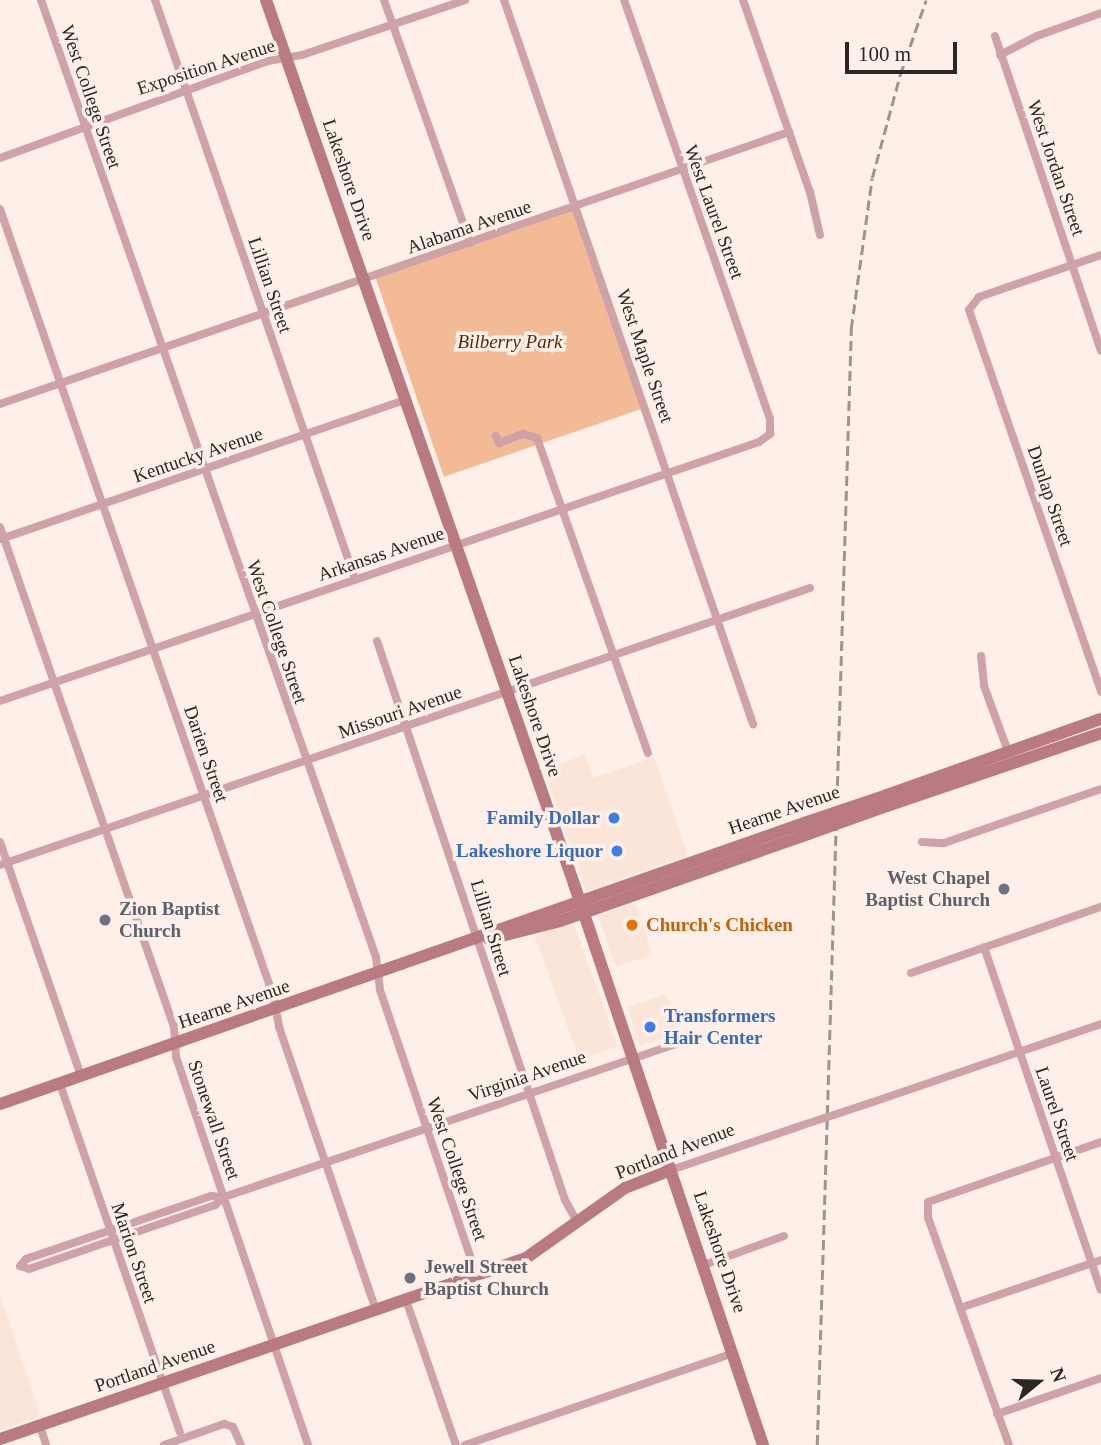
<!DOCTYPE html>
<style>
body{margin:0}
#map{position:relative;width:1101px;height:1445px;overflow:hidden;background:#fef0e8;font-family:Georgia,serif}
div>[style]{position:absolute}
.built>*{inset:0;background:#fae5d8;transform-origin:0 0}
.green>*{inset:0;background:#f3ba96;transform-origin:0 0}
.street>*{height:8px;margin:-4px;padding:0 4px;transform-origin:4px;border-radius:4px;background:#cea2a7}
.secondary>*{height:12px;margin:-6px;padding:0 6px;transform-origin:6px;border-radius:6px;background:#b97a82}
.rail>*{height:2.5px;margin-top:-1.25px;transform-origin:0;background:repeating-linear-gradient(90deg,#9e948e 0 10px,transparent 0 15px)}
.street-bridge>*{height:8px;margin:-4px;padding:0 4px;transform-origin:4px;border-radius:4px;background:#cea2a7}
.secondary-bridge>*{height:12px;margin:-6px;padding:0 6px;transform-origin:6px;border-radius:6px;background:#b97a82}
.dots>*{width:19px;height:19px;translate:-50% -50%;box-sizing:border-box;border:4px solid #fef0e8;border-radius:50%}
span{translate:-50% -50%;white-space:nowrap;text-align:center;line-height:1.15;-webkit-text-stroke:7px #fef0e8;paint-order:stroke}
.street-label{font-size:19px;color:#2b2723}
.park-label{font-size:19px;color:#5b2900;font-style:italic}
.shop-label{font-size:19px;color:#366cbe;font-weight:700}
.right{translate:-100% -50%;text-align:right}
.left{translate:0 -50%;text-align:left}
.worship-label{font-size:19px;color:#5b616d;font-weight:700}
.food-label{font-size:19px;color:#c56008;font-weight:700}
.north{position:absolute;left:1003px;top:1347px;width:70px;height:70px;-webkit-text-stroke:5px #fef0e8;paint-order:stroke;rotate:71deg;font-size:19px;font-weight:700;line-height:28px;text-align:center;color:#2b2723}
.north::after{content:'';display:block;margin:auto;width:24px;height:32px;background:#2b2723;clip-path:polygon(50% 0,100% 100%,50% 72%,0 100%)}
.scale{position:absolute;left:845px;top:42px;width:112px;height:32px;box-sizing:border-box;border:4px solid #2b2723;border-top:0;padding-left:9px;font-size:21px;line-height:24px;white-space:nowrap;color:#2b2723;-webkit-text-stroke:5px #fef0e8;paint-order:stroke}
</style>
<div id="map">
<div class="built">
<i style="clip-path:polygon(585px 755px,593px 778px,654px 757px,688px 855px,586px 891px,544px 769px)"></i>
<i style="left:635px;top:903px;width:54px;height:39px;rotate:71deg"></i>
<i style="left:573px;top:922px;width:132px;height:41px;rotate:70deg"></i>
<i style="left:667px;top:994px;width:41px;height:42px;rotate:72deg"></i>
<i style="clip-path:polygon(0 1294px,41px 1416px,0 1430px)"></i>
</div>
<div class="green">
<i style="left:576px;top:206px;width:213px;height:213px;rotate:71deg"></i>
</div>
<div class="street">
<i style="left:41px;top:0;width:1014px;rotate:70.71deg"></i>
<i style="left:376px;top:957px;width:33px;rotate:83deg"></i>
<i style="left:380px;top:990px;width:302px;rotate:71.3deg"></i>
<i style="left:155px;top:0;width:613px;rotate:70.94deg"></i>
<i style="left:384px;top:0;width:258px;rotate:70.5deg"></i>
<i style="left:504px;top:0;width:766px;rotate:71.02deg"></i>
<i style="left:743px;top:0;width:203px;rotate:70.8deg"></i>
<i style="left:810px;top:192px;width:44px;rotate:76.9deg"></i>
<i style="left:995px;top:36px;width:332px;rotate:71.4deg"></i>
<i style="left:1000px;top:55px;width:42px;rotate:-27.2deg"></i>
<i style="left:1037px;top:36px;width:68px;rotate:-19.8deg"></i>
<i style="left:0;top:158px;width:285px;rotate:-19.9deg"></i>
<i style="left:268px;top:61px;width:35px;rotate:-10deg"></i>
<i style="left:302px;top:55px;width:172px;rotate:-18.6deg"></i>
<i style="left:0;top:209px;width:832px;rotate:70.85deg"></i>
<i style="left:273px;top:995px;width:33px;rotate:79deg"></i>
<i style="left:279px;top:1027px;width:300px;rotate:71.1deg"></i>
<i style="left:1101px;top:255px;width:129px;rotate:161deg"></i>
<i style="left:979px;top:297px;width:16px;rotate:128deg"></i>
<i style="left:969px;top:310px;width:404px;rotate:70.9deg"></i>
<i style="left:0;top:404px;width:835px;rotate:-19.02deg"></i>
<i style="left:496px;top:436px;width:8px;rotate:67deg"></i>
<i style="left:499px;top:443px;width:26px;rotate:-21deg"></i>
<i style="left:523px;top:434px;width:15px;rotate:16deg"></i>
<i style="left:537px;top:438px;width:334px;rotate:70.6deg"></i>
<i style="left:0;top:527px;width:529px;rotate:70.81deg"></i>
<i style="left:174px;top:1027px;width:30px;rotate:86deg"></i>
<i style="left:176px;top:1057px;width:410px;rotate:71.2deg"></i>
<i style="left:1px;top:539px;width:427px;rotate:-19deg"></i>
<i style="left:377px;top:641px;width:590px;rotate:71.41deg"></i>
<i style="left:565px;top:1200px;width:26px;rotate:61deg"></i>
<i style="left:981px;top:656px;width:30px;rotate:84deg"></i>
<i style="left:984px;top:686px;width:72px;rotate:69.8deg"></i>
<i style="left:0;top:701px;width:802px;rotate:-18.84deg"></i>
<i style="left:759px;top:442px;width:14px;rotate:-36deg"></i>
<i style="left:770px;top:434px;width:15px;rotate:-90deg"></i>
<i style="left:770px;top:419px;width:444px;rotate:-109.2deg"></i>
<i style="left:0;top:842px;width:248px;rotate:70.9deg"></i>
<i style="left:922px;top:842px;width:22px;rotate:3deg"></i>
<i style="left:944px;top:843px;width:166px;rotate:-19deg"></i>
<i style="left:0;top:865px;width:856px;rotate:-18.88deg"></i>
<i style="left:984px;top:947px;width:362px;rotate:71.2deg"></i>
<i style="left:911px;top:973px;width:201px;rotate:-19.2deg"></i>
<i style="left:60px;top:1084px;width:368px;rotate:71deg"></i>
<i style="left:873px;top:1102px;width:241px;rotate:-18.9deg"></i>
<i style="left:671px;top:1170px;width:133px;rotate:-18.8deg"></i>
<i style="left:224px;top:1197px;width:13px;rotate:-176deg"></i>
<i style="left:211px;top:1196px;width:195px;rotate:161.2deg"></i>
<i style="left:26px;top:1259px;width:9px;rotate:131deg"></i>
<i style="left:20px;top:1266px;width:9px;rotate:18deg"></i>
<i style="left:29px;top:1269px;width:89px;rotate:-19deg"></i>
<i style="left:113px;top:1240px;width:108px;rotate:-18.9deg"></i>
<i style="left:215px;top:1205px;width:12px;rotate:-42deg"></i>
<i style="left:224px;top:1197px;width:484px;rotate:-18.7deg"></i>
<i style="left:704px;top:1265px;width:85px;rotate:-19.9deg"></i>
<i style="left:406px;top:1300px;width:153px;rotate:71deg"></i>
<i style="left:960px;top:1308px;width:149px;rotate:-18.8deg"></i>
<i style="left:997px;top:1414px;width:110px;rotate:-19.1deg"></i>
<i style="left:40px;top:1426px;width:20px;rotate:72deg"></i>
<i style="left:164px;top:1445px;width:64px;rotate:-19.3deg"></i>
<i style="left:224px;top:1424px;width:9px;rotate:18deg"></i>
<i style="left:233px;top:1427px;width:20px;rotate:66deg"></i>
<i style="left:465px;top:1445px;width:284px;rotate:-18.9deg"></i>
<i style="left:1009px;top:1445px;width:241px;rotate:-109.6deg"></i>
<i style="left:928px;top:1218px;width:16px;rotate:-90deg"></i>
<i style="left:928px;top:1202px;width:183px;rotate:-19.1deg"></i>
</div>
<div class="secondary">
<i style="left:266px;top:0;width:936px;rotate:70.79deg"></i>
<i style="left:574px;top:884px;width:592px;rotate:71.38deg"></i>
<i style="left:887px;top:795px;width:227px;rotate:-19.6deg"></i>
<i style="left:887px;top:806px;width:226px;rotate:-18.8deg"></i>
<i style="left:489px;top:939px;width:73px;rotate:-14.2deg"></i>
<i style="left:560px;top:921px;width:263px;rotate:-19.3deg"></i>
<i style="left:0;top:1104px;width:855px;rotate:-19.26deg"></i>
<i style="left:0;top:1439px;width:556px;rotate:-18.99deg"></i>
<i style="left:526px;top:1258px;width:121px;rotate:-35.3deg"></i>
<i style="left:625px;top:1188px;width:49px;rotate:-21.4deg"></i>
</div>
<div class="rail">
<i style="left:817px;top:1445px;width:1117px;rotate:-88.25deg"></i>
<i style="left:851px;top:329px;width:152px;rotate:-82.1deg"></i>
<i style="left:872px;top:178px;width:107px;rotate:-74.8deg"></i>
<i style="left:900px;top:75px;width:79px;rotate:-70.9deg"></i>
</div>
<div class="street-bridge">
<i style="left:797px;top:1127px;width:80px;rotate:-18.2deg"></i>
</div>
<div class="secondary-bridge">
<i style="left:807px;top:822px;width:84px;rotate:-18.6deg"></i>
<i style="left:808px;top:834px;width:84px;rotate:-19.5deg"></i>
</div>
<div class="dots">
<i style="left:614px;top:818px;background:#3f7fe0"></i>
<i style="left:617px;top:851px;background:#3f7fe0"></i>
<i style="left:1004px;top:889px;background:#6b7280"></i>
<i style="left:105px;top:920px;background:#6b7280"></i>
<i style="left:632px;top:925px;background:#e8710a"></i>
<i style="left:650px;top:1027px;background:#3f7fe0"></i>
<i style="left:410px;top:1278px;background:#6b7280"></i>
</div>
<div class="street-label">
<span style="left:206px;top:67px;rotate:-18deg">Exposition Avenue</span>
<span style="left:91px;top:97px;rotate:71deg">West College Street</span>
<span style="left:1056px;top:168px;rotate:71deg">West Jordan Street</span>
<span style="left:349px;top:180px;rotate:71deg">Lakeshore Drive</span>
<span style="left:714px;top:212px;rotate:70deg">West Laurel Street</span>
<span style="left:469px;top:227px;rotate:-19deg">Alabama Avenue</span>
<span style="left:270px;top:285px;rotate:71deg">Lillian Street</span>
<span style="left:645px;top:356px;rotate:71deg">West Maple Street</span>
<span style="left:198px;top:455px;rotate:-19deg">Kentucky Avenue</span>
<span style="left:1050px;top:496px;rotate:71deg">Dunlap Street</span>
<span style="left:381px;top:554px;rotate:-19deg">Arkansas Avenue</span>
<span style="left:277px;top:632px;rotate:71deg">West College Street</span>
<span style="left:400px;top:712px;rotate:-19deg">Missouri Avenue</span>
<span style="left:535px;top:716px;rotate:71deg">Lakeshore Drive</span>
<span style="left:206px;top:754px;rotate:71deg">Darien Street</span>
<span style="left:784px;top:810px;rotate:-19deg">Hearne Avenue</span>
<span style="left:491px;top:928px;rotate:73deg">Lillian Street</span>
<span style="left:234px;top:1004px;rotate:-19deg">Hearne Avenue</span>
<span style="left:527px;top:1076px;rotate:-19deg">Virginia Avenue</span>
<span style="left:1057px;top:1114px;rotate:71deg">Laurel Street</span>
<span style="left:214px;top:1120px;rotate:71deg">Stonewall Street</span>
<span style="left:675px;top:1151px;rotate:-21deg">Portland Avenue</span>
<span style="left:457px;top:1169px;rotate:71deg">West College Street</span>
<span style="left:720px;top:1252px;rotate:71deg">Lakeshore Drive</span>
<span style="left:134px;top:1253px;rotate:71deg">Marion Street</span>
<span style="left:155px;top:1366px;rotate:-19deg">Portland Avenue</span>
</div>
<div class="park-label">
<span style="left:510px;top:342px">Bilberry Park</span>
</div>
<div class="shop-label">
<span class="right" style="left:600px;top:818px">Family Dollar</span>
<span class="right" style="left:603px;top:851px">Lakeshore Liquor</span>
<span class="left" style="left:664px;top:1027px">Transformers<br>Hair Center</span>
</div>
<div class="worship-label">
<span class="right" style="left:990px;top:889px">West Chapel<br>Baptist Church</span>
<span class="left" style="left:119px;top:920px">Zion Baptist<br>Church</span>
<span class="left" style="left:424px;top:1278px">Jewell Street<br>Baptist Church</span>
</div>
<div class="food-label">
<span class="left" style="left:646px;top:925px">Church's Chicken</span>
</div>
<div class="north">N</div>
<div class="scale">100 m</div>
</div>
